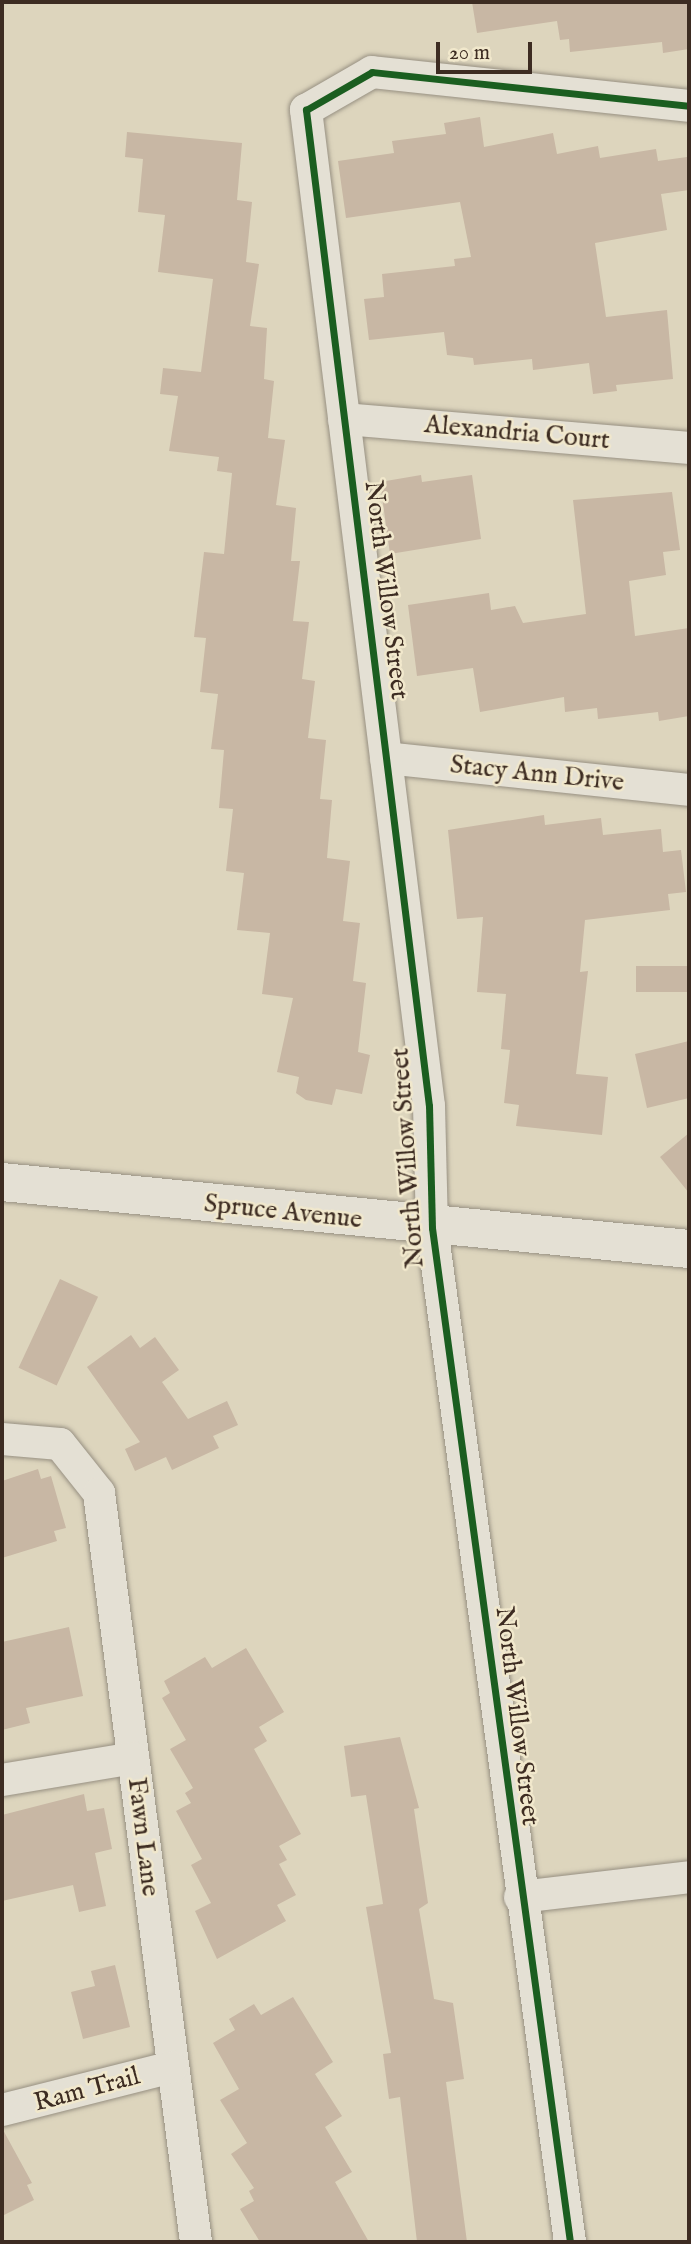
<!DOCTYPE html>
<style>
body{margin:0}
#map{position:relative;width:691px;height:2244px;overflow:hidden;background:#ddd5bd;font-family:"IM FELL English",serif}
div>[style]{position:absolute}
.building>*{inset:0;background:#c8b7a4;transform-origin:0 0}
.roads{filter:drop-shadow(0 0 2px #979082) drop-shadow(0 0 2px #979082)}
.minor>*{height:32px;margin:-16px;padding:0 16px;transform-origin:16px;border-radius:16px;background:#e4e0d4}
.secondary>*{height:38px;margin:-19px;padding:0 19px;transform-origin:19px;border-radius:19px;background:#e4e0d4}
.cycleway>*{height:7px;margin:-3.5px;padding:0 3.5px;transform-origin:3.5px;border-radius:3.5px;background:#1b5e20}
span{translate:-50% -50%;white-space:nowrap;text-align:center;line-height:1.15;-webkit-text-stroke:5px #f1e8cc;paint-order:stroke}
.street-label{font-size:26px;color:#3d2c22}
.frame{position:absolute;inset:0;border:4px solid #3d2c22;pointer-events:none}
.scale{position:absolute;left:436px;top:42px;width:96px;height:32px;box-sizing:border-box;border:4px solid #3d2c22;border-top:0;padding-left:9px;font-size:21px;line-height:24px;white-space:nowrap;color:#3d2c22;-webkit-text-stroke:5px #f1e8cc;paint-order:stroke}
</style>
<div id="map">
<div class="building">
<i style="clip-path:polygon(472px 2px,689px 2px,689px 49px,663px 53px,662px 42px,570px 52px,569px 39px,560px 40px,557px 21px,477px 33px)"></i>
<i style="clip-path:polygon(480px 117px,484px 147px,553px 133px,557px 154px,598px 146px,600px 158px,656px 149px,658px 161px,687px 157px,689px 190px,661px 194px,667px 230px,595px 243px,606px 317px,667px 310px,673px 379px,616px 385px,617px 391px,593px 394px,589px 363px,533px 370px,532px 359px,474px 365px,473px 358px,447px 355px,444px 332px,369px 340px,364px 299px,384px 297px,382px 274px,455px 266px,454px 259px,471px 257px,460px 202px,346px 218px,338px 161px,394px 153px,392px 141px,446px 134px,444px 123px)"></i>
<i style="clip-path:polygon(127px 132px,242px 143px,237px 200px,252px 202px,246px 262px,259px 264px,250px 326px,267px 328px,264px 379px,274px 381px,268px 438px,285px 440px,276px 505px,296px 508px,291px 561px,300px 561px,293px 621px,309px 622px,302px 679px,315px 681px,308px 738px,326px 740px,320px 799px,332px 800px,327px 858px,350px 861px,343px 921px,360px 923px,353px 981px,366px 983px,358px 1052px,370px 1055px,362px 1094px,336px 1089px,332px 1105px,306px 1100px,296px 1093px,299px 1077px,277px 1072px,293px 998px,262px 994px,270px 933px,237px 930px,244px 873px,226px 871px,233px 809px,219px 808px,224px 750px,211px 749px,218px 694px,200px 692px,206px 638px,194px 637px,204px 552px,224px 554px,232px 473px,217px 471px,219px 457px,169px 451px,178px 396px,160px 394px,163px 368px,201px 372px,213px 279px,158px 272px,165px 215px,138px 212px,143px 159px,125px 157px)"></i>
<i style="clip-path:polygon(421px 475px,422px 482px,472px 475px,481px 539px,390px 554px,380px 482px)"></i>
<i style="clip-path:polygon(672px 492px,680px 550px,663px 552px,666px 575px,629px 581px,635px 636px,689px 628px,689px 716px,659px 721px,658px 712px,598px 719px,597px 708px,565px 712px,564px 697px,480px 712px,473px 668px,417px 676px,408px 605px,489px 593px,491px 610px,515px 606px,523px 623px,586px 614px,573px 500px)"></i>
<i style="clip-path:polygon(544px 815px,545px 825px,601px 818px,603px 835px,661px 829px,663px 852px,681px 850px,686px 892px,668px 894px,670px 910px,585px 920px,580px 972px,588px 971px,576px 1074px,608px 1077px,602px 1135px,516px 1126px,519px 1105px,504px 1103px,510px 1050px,501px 1049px,506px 994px,477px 992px,483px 917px,457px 919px,448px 830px)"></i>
<i style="left:689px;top:966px;width:26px;height:53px;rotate:90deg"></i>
<i style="clip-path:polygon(689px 1041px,689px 1098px,647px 1108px,635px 1054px)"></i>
<i style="clip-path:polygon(689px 1133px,689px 1193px,660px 1157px)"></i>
<i style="left:60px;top:1279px;width:42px;height:98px;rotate:25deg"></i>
<i style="clip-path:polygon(131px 1335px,140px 1348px,155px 1337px,179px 1370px,162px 1382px,188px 1419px,227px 1401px,238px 1425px,213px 1436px,219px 1448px,172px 1470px,166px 1457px,135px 1471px,125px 1449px,140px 1442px,87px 1367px)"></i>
<i style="clip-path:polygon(38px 1469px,41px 1479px,51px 1476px,66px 1528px,54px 1531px,57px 1541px,2px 1558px,2px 1481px)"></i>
<i style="clip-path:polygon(69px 1627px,83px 1696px,26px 1708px,30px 1723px,2px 1730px,2px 1642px)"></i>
<i style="clip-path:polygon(246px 1648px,284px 1712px,259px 1727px,267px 1741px,254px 1749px,301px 1834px,279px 1846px,287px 1860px,279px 1864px,296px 1895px,277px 1905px,286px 1921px,217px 1959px,195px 1911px,211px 1903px,191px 1865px,202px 1859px,176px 1811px,191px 1803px,185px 1793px,193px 1788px,170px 1749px,186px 1740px,162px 1698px,170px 1693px,164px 1681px,205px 1657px,212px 1668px)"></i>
<i style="clip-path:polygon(400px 1737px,419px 1808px,414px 1809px,428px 1903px,419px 1909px,434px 1999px,453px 2003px,464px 2079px,446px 2082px,467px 2242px,417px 2242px,400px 2097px,389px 2099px,383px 2054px,391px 2053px,366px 1907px,383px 1904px,366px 1795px,351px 1797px,344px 1746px)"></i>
<i style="clip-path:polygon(84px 1794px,87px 1811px,104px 1808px,112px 1849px,95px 1853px,106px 1906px,79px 1912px,73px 1885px,2px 1901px,2px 1815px)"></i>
<i style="clip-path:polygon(115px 1965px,130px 2027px,83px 2039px,71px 1992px,95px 1986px,91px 1971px)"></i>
<i style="clip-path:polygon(293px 1997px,333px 2062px,315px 2074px,342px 2116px,325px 2127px,352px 2172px,335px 2182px,369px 2242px,260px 2242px,240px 2209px,254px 2201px,249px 2191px,254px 2188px,231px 2154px,247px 2143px,220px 2100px,239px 2089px,213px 2043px,235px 2030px,229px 2019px,254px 2004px,261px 2015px)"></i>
<i style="clip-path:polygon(2px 2128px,32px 2183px,27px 2185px,34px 2200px,2px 2216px)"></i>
</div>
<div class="roads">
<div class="minor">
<i style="left:344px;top:419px;width:346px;rotate:4.8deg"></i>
<i style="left:386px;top:758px;width:305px;rotate:6deg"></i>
<i style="left:2px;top:1439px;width:58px;rotate:4.9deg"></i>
<i style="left:60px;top:1444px;width:63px;rotate:51.5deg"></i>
<i style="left:99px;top:1493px;width:755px;rotate:82.62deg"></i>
<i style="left:2px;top:1780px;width:133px;rotate:-9.5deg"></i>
<i style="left:520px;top:1897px;width:170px;rotate:-6.7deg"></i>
<i style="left:2px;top:2110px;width:175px;rotate:-14.2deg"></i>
<i style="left:570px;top:2242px;width:1023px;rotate:-97.75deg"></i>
<i style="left:432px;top:1228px;width:122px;rotate:-91.4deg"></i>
<i style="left:429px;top:1106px;width:1004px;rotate:-97.04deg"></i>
<i style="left:306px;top:110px;width:76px;rotate:-29.9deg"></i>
<i style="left:372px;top:72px;width:319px;rotate:6.1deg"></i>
</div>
<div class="secondary">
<i style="left:2px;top:1182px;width:690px;rotate:5.57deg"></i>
</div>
</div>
<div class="cycleway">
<i style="left:570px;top:2242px;width:1023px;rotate:-97.75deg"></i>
<i style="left:432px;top:1228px;width:122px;rotate:-91.4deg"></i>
<i style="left:429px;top:1106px;width:1004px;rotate:-97.04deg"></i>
<i style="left:306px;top:110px;width:76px;rotate:-29.9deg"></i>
<i style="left:372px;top:72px;width:319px;rotate:6.1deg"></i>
</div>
<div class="street-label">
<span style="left:517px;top:433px;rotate:5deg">Alexandria Court</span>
<span style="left:386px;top:590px;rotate:83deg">North Willow Street</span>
<span style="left:537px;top:774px;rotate:6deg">Stacy Ann Drive</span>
<span style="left:408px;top:1158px;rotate:-94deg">North Willow Street</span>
<span style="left:283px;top:1212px;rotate:6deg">Spruce Avenue</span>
<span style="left:517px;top:1716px;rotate:83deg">North Willow Street</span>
<span style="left:143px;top:1837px;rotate:83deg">Fawn Lane</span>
<span style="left:87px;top:2090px;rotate:-15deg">Ram Trail</span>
</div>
<div class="frame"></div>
<div class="scale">20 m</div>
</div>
